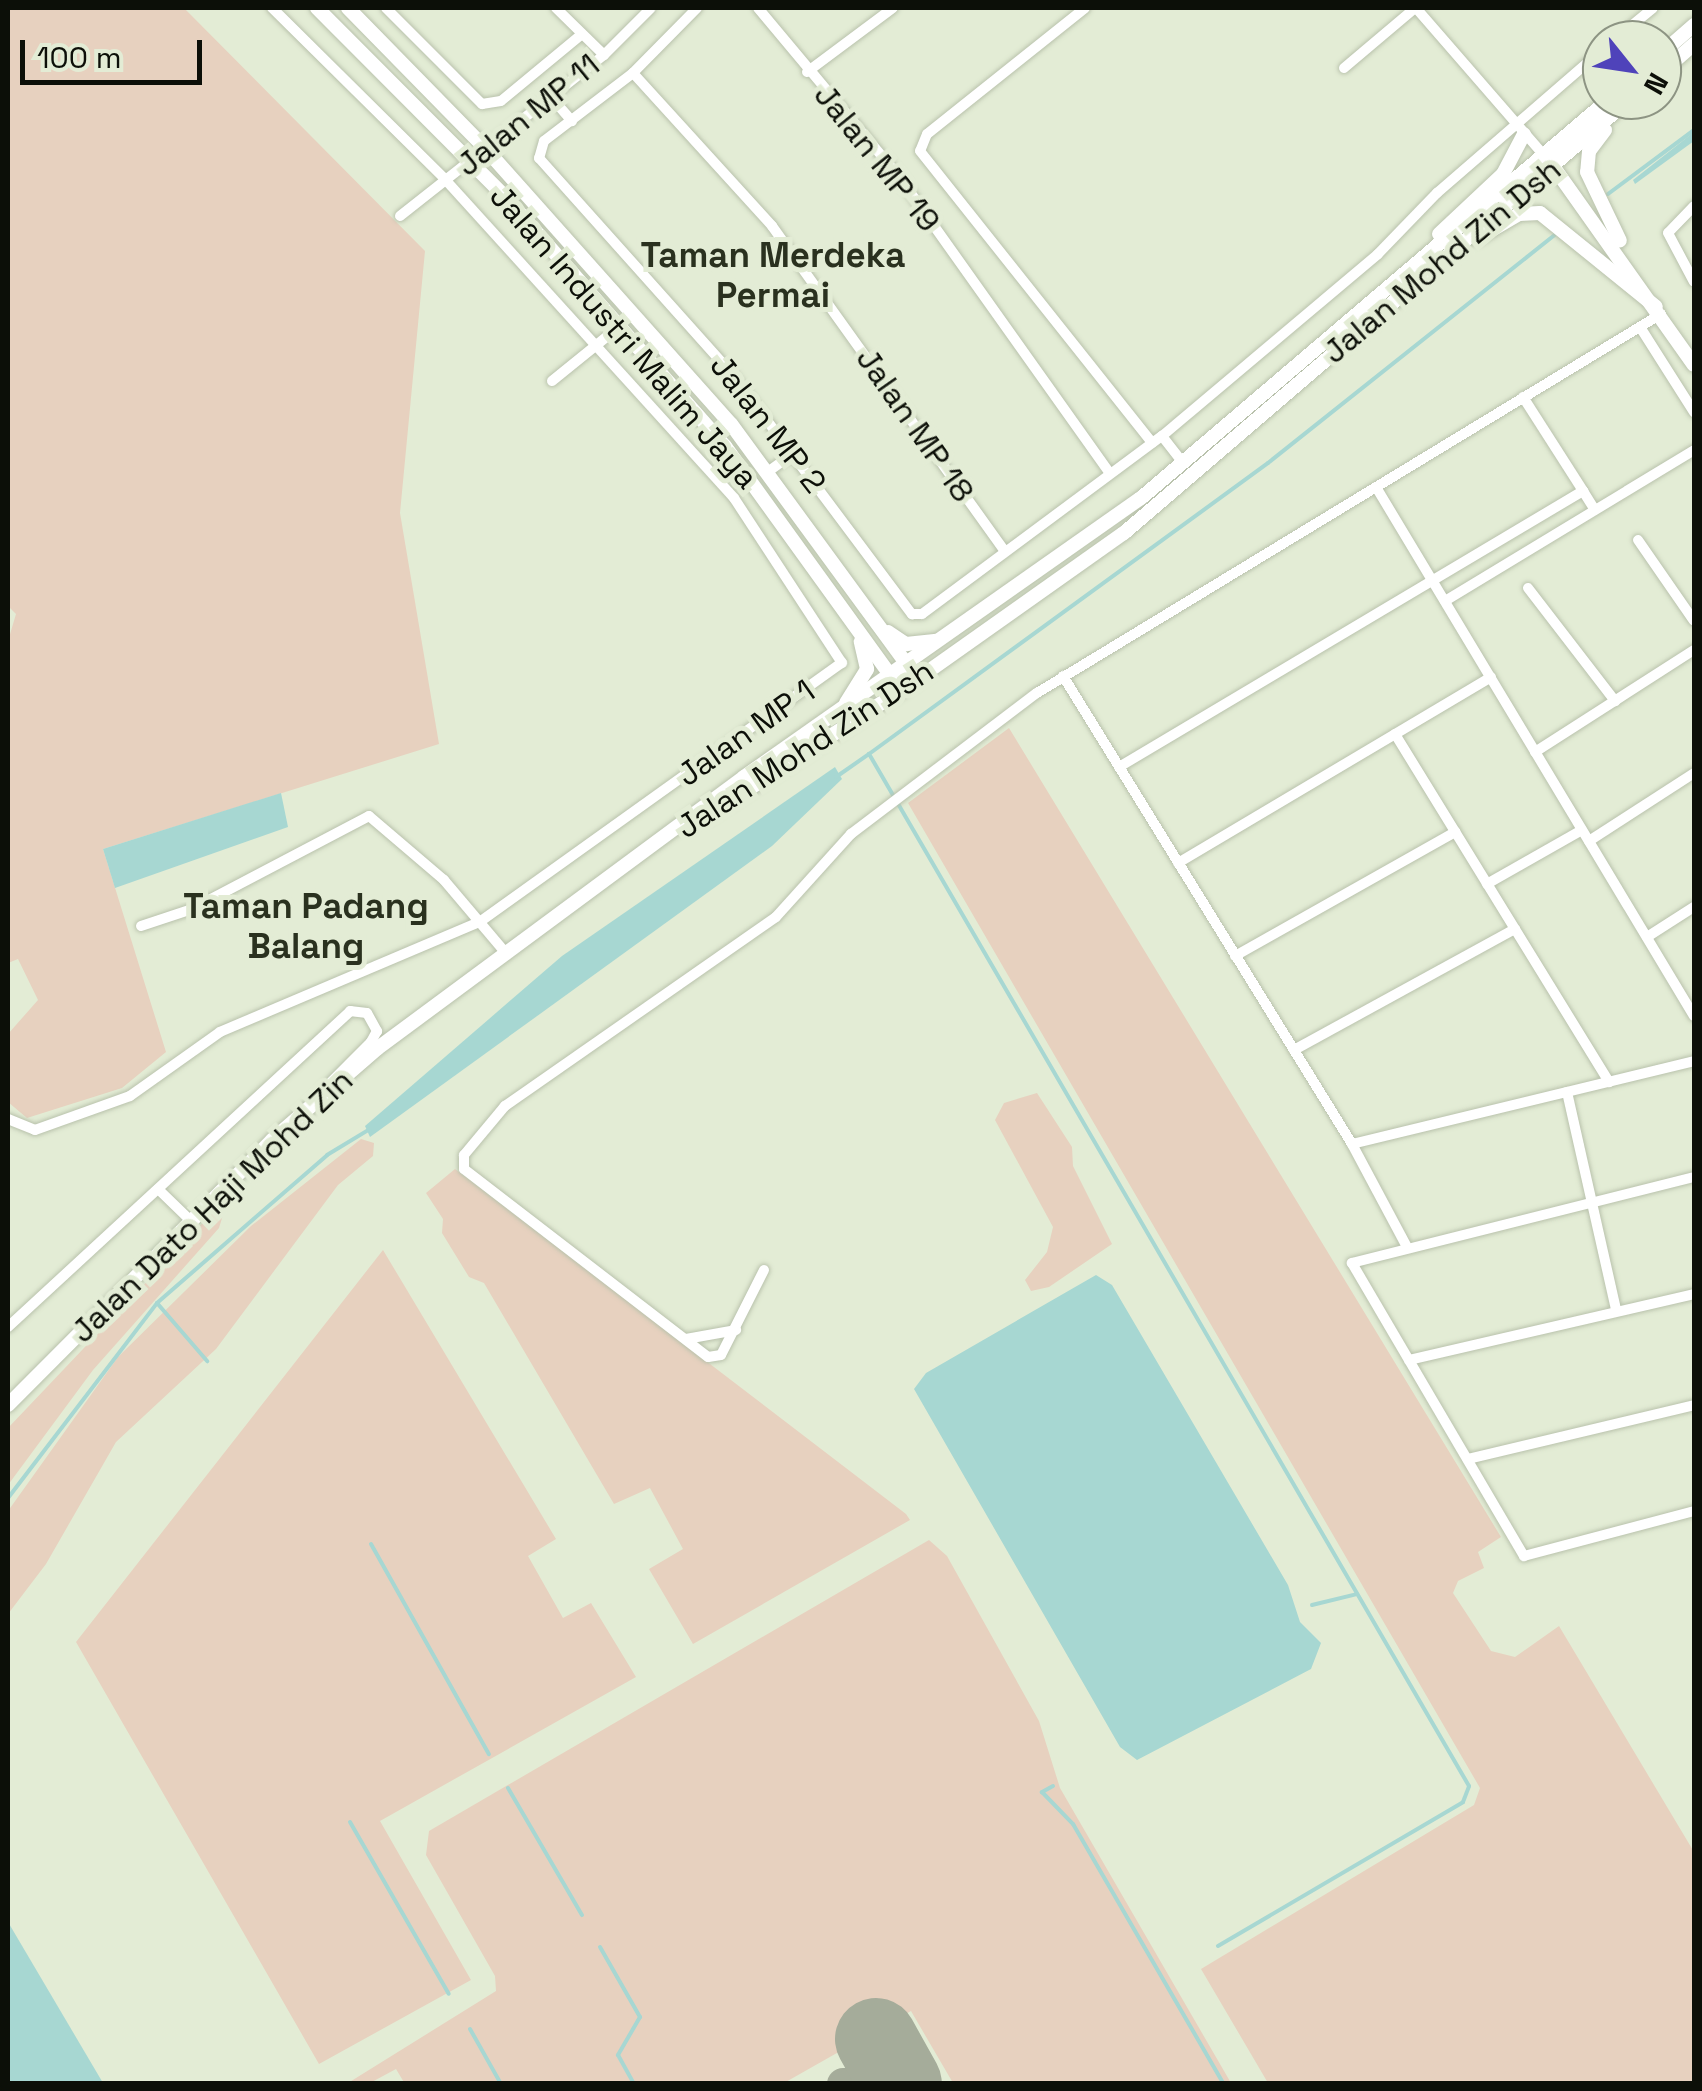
<!DOCTYPE html>
<style>
body{margin:0}
#map{position:relative;width:1702px;height:2091px;overflow:hidden;background:#e3ecd5;font-family:"Space Grotesk",sans-serif}
div>[style]{position:absolute}
.green>*{inset:0;background:#e7d1bf}
.water>*{inset:0;background:#a7d7d2}
.stream>*{height:4px;margin:-2px;padding:0 2px;transform-origin:2px;border-radius:2px;background:#a7d7d2}
.taxiway>*{height:32px;margin:-16px;padding:0 16px;transform-origin:16px;border-radius:16px;background:#a5ac9a}
.runway>*{height:82px;margin:-41px;padding:0 41px;transform-origin:41px;border-radius:41px;background:#a5ac9a}
.roads{filter:drop-shadow(0 0 2px #b9c2ac) drop-shadow(0 0 2px #b9c2ac)}
.minor>*{height:10px;margin:-5px;padding:0 5px;transform-origin:5px;border-radius:5px;background:#fff}
.secondary>*{height:14px;margin:-7px;padding:0 7px;transform-origin:7px;border-radius:7px;background:#fff}
span{translate:-50% -50%;white-space:nowrap;text-align:center;line-height:1.15;-webkit-text-stroke:10px #e3ecd5;paint-order:stroke}
.street-label{font-size:32px;color:#0c0f08}
.neighbourhood-label{font-size:35px;color:#2a311f;font-weight:700}
.frame{position:absolute;inset:0;border:10px solid #0c0f08;pointer-events:none}
.north{position:absolute;left:1582px;top:20px;width:100px;height:100px;box-sizing:border-box;background:#e3ecd5;border:2px solid #8d9483;border-radius:50%;rotate:120deg;font-size:28px;font-weight:700;line-height:40px;text-align:center;color:#0c0f08}
.north::after{content:'';display:block;margin:auto;width:35px;height:45px;background:#4f43ba;clip-path:polygon(50% 0,100% 100%,50% 72%,0 100%)}
.scale{position:absolute;left:20px;top:40px;width:182px;height:45px;box-sizing:border-box;border:5px solid #0c0f08;border-top:0;padding-left:12px;font-size:30px;line-height:35px;white-space:nowrap;color:#0c0f08;-webkit-text-stroke:8px #e3ecd5;paint-order:stroke}
</style>
<div id="map">
<div class="green">
<i style="clip-path:polygon(8px 8px,184px 8px,425px 251px,400px 513px,439px 744px,103px 849px,166px 1052px,122px 1088px,27px 1118px,8px 1102px,8px 1034px,38px 1000px,18px 959px,8px 963px,8px 641px,16px 614px,8px 606px)"></i>
<i style="clip-path:polygon(1009px 728px,1501px 1537px,1478px 1552px,1484px 1568px,1458px 1581px,1453px 1593px,1491px 1651px,1515px 1657px,1559px 1626px,1694px 1852px,1694px 2083px,1268px 2083px,1201px 1969px,1474px 1805px,1480px 1788px,908px 803px)"></i>
<i style="clip-path:polygon(1037px 1093px,1072px 1147px,1073px 1166px,1112px 1244px,1049px 1287px,1031px 1291px,1025px 1280px,1047px 1252px,1053px 1227px,995px 1120px,1004px 1103px)"></i>
<i style="clip-path:polygon(361px 1139px,374px 1143px,373px 1156px,338px 1185px,216px 1349px,116px 1442px,46px 1564px,8px 1614px,8px 1511px,118px 1357px,251px 1226px)"></i>
<i style="clip-path:polygon(455px 1169px,906px 1514px,910px 1520px,693px 1644px,649px 1569px,683px 1549px,650px 1488px,614px 1504px,484px 1283px,469px 1277px,442px 1233px,443px 1219px,426px 1193px)"></i>
<i style="clip-path:polygon(215px 1210px,223px 1215px,219px 1228px,93px 1370px,8px 1485px,8px 1428px)"></i>
<i style="clip-path:polygon(383px 1250px,556px 1539px,528px 1556px,563px 1618px,591px 1603px,636px 1677px,380px 1821px,471px 1980px,319px 2064px,76px 1642px)"></i>
<i style="clip-path:polygon(929px 1540px,947px 1556px,1039px 1721px,1060px 1788px,1231px 2083px,953px 2083px,911px 2011px,784px 2083px,405px 2084px,396px 2069px,370px 2083px,348px 2083px,496px 1991px,495px 1976px,426px 1855px,429px 1831px)"></i>
</div>
<div class="water">
<i style="clip-path:polygon(1694px 132px,1694px 141px,1635px 184px,1633px 180px)"></i>
<i style="clip-path:polygon(835px 767px,842px 779px,772px 846px,370px 1137px,365px 1126px,562px 956px)"></i>
<i style="clip-path:polygon(281px 793px,288px 827px,115px 888px,103px 849px)"></i>
<i style="clip-path:polygon(1096px 1275px,1112px 1285px,1288px 1585px,1300px 1622px,1321px 1643px,1311px 1669px,1137px 1760px,1120px 1747px,914px 1389px,926px 1373px)"></i>
<i style="clip-path:polygon(8px 1922px,103px 2083px,8px 2083px)"></i>
</div>
<div class="stream">
<i style="left:1608px;top:194px;width:107px;rotate:-36.7deg"></i>
<i style="left:836px;top:777px;width:40px;rotate:-34.9deg"></i>
<i style="left:157px;top:1303px;width:77px;rotate:49.2deg"></i>
<i style="left:8px;top:1498px;width:245px;rotate:-52.6deg"></i>
<i style="left:157px;top:1303px;width:225px;rotate:-41deg"></i>
<i style="left:327px;top:1155px;width:50px;rotate:-31.2deg"></i>
<i style="left:371px;top:1544px;width:241px;rotate:60.7deg"></i>
<i style="left:1312px;top:1605px;width:46px;rotate:-13.7deg"></i>
<i style="left:1053px;top:1786px;width:13px;rotate:151deg"></i>
<i style="left:1042px;top:1792px;width:45px;rotate:45.9deg"></i>
<i style="left:1073px;top:1824px;width:301px;rotate:59.9deg"></i>
<i style="left:508px;top:1788px;width:147px;rotate:59.8deg"></i>
<i style="left:350px;top:1822px;width:198px;rotate:60.1deg"></i>
<i style="left:1218px;top:1946px;width:284px;rotate:-30.4deg"></i>
<i style="left:1463px;top:1802px;width:17px;rotate:-69deg"></i>
<i style="left:1469px;top:1786px;width:1194px;rotate:-120.17deg"></i>
<i style="left:869px;top:754px;width:494px;rotate:-36.1deg"></i>
<i style="left:1268px;top:463px;width:369px;rotate:-38.5deg"></i>
<i style="left:600px;top:1947px;width:81px;rotate:60.3deg"></i>
<i style="left:640px;top:2017px;width:44px;rotate:120.1deg"></i>
<i style="left:618px;top:2055px;width:33px;rotate:61deg"></i>
<i style="left:470px;top:2029px;width:63px;rotate:60.6deg"></i>
</div>
<div class="taxiway">
<i style="left:843px;top:2084px;width:27px"></i>
</div>
<div class="runway">
<i style="left:876px;top:2039px;width:51px;rotate:60.9deg"></i>
</div>
<div class="roads">
<div class="minor">
<i style="left:386px;top:8px;width:136px;rotate:45deg"></i>
<i style="left:482px;top:104px;width:19px;rotate:-9deg"></i>
<i style="left:501px;top:101px;width:105px;rotate:-39.6deg"></i>
<i style="left:556px;top:8px;width:67px;rotate:44.4deg"></i>
<i style="left:697px;top:8px;width:91px;rotate:134.6deg"></i>
<i style="left:633px;top:73px;width:112px;rotate:142.6deg"></i>
<i style="left:544px;top:141px;width:18px;rotate:106deg"></i>
<i style="left:539px;top:158px;width:291px;rotate:48.2deg"></i>
<i style="left:733px;top:375px;width:299px;rotate:53.2deg"></i>
<i style="left:912px;top:614px;width:10px"></i>
<i style="left:922px;top:614px;width:299px;rotate:-36.6deg"></i>
<i style="left:1162px;top:436px;width:282px;rotate:-40.1deg"></i>
<i style="left:1378px;top:254px;width:85px;rotate:-46deg"></i>
<i style="left:1437px;top:193px;width:218px;rotate:-40.9deg"></i>
<i style="left:758px;top:8px;width:222px;rotate:50.1deg"></i>
<i style="left:900px;top:178px;width:359px;rotate:54.6deg"></i>
<i style="left:1085px;top:8px;width:202px;rotate:141.4deg"></i>
<i style="left:927px;top:134px;width:18px;rotate:112deg"></i>
<i style="left:920px;top:151px;width:373px;rotate:51.5deg"></i>
<i style="left:1416px;top:8px;width:195px;rotate:49deg"></i>
<i style="left:1614px;top:40px;width:50px;rotate:-39.4deg"></i>
<i style="left:1344px;top:68px;width:93px;rotate:-40.2deg"></i>
<i style="left:807px;top:72px;width:107px;rotate:-36.7deg"></i>
<i style="left:633px;top:73px;width:207px;rotate:47.7deg"></i>
<i style="left:772px;top:226px;width:397px;rotate:54.4deg"></i>
<i style="left:551px;top:97px;width:32px;rotate:49deg"></i>
<i style="left:1694px;top:206px;width:37px;rotate:134deg"></i>
<i style="left:1668px;top:233px;width:55px;rotate:62deg"></i>
<i style="left:400px;top:216px;width:260px;rotate:-38.3deg"></i>
<i style="left:604px;top:55px;width:66px;rotate:-45deg"></i>
<i style="left:1640px;top:327px;width:101px;rotate:57.6deg"></i>
<i style="left:552px;top:381px;width:87px;rotate:-39deg"></i>
<i style="left:1523px;top:397px;width:112px;rotate:57.4deg"></i>
<i style="left:1162px;top:436px;width:34px;rotate:52deg"></i>
<i style="left:769px;top:471px;width:31px;rotate:-36deg"></i>
<i style="left:1376px;top:487px;width:617px;rotate:58.99deg"></i>
<i style="left:1638px;top:540px;width:98px;rotate:55.3deg"></i>
<i style="left:1528px;top:588px;width:143px;rotate:52.4deg"></i>
<i style="left:1445px;top:601px;width:291px;rotate:-31.2deg"></i>
<i style="left:1063px;top:676px;width:550px;rotate:58.3deg"></i>
<i style="left:1352px;top:1144px;width:115px;rotate:61.9deg"></i>
<i style="left:1395px;top:734px;width:409px;rotate:58.4deg"></i>
<i style="left:1535px;top:752px;width:189px;rotate:-32.7deg"></i>
<i style="left:1119px;top:767px;width:540px;rotate:-30.75deg"></i>
<i style="left:1583px;top:491px;width:22px;rotate:58deg"></i>
<i style="left:1589px;top:841px;width:125px;rotate:-32.9deg"></i>
<i style="left:1178px;top:863px;width:364px;rotate:-30.7deg"></i>
<i style="left:1487px;top:884px;width:109px;rotate:-29.6deg"></i>
<i style="left:141px;top:926px;width:54px;rotate:-18.4deg"></i>
<i style="left:192px;top:909px;width:200px;rotate:-27.7deg"></i>
<i style="left:369px;top:816px;width:99px;rotate:40.5deg"></i>
<i style="left:444px;top:880px;width:93px;rotate:49.8deg"></i>
<i style="left:1647px;top:937px;width:56px;rotate:-32.6deg"></i>
<i style="left:1235px;top:956px;width:253px;rotate:-29.4deg"></i>
<i style="left:1294px;top:1050px;width:252px;rotate:-28.7deg"></i>
<i style="left:1567px;top:1092px;width:223px;rotate:77.3deg"></i>
<i style="left:8px;top:1119px;width:29px;rotate:22deg"></i>
<i style="left:35px;top:1130px;width:101px;rotate:-19.7deg"></i>
<i style="left:130px;top:1096px;width:110px;rotate:-35.4deg"></i>
<i style="left:220px;top:1032px;width:284px;rotate:-23deg"></i>
<i style="left:481px;top:921px;width:444px;rotate:-35.6deg"></i>
<i style="left:842px;top:663px;width:197px;rotate:-123.2deg"></i>
<i style="left:734px;top:498px;width:429px;rotate:-132.2deg"></i>
<i style="left:446px;top:180px;width:245px;rotate:-135.3deg"></i>
<i style="left:1352px;top:1144px;width:352px;rotate:-13.6deg"></i>
<i style="left:1694px;top:1177px;width:353px;rotate:165.9deg"></i>
<i style="left:1352px;top:1263px;width:340px;rotate:59.6deg"></i>
<i style="left:1524px;top:1556px;width:176px;rotate:-14.8deg"></i>
<i style="left:158px;top:1189px;width:46px;rotate:44.1deg"></i>
<i style="left:764px;top:1270px;width:95px;rotate:116.8deg"></i>
<i style="left:721px;top:1355px;width:13px;rotate:171deg"></i>
<i style="left:708px;top:1357px;width:308px;rotate:-142.4deg"></i>
<i style="left:464px;top:1169px;width:14px;rotate:-90deg"></i>
<i style="left:464px;top:1155px;width:64px;rotate:-50.1deg"></i>
<i style="left:505px;top:1106px;width:330px;rotate:-34.9deg"></i>
<i style="left:776px;top:917px;width:112px;rotate:-47.9deg"></i>
<i style="left:851px;top:834px;width:233px;rotate:-37.2deg"></i>
<i style="left:1037px;top:693px;width:730px;rotate:-31.27deg"></i>
<i style="left:8px;top:1327px;width:466px;rotate:-42.7deg"></i>
<i style="left:350px;top:1011px;width:17px;rotate:7deg"></i>
<i style="left:367px;top:1013px;width:21px;rotate:61deg"></i>
<i style="left:377px;top:1031px;width:13px;rotate:119deg"></i>
<i style="left:371px;top:1042px;width:66px;rotate:135deg"></i>
<i style="left:686px;top:1339px;width:51px;rotate:-10.2deg"></i>
<i style="left:1409px;top:1360px;width:293px;rotate:-13deg"></i>
<i style="left:1468px;top:1459px;width:232px;rotate:-13.4deg"></i>
</div>
<div class="secondary">
<i style="left:317px;top:8px;width:271px;rotate:45.1deg"></i>
<i style="left:508px;top:200px;width:328px;rotate:48.6deg"></i>
<i style="left:725px;top:446px;width:291px;rotate:54.2deg"></i>
<i style="left:348px;top:8px;width:194px;rotate:45.6deg"></i>
<i style="left:484px;top:147px;width:371px;rotate:48.3deg"></i>
<i style="left:731px;top:424px;width:305px;rotate:53.8deg"></i>
<i style="left:1662px;top:53px;width:43px;rotate:-41.2deg"></i>
<i style="left:1662px;top:72px;width:43px;rotate:-41.2deg"></i>
<i style="left:1605px;top:130px;width:26px;rotate:127deg"></i>
<i style="left:1589px;top:151px;width:21px;rotate:95deg"></i>
<i style="left:1587px;top:172px;width:76px;rotate:64.4deg"></i>
<i style="left:1548px;top:159px;width:252px;rotate:54.7deg"></i>
<i style="left:1439px;top:234px;width:88px;rotate:-43.2deg"></i>
<i style="left:1503px;top:174px;width:45px;rotate:-62.3deg"></i>
<i style="left:1478px;top:238px;width:48px;rotate:-30.3deg"></i>
<i style="left:1519px;top:214px;width:21px;rotate:-3deg"></i>
<i style="left:1540px;top:213px;width:149px;rotate:39deg"></i>
<i style="left:888px;top:632px;width:22px;rotate:34deg"></i>
<i style="left:906px;top:644px;width:31px;rotate:-6deg"></i>
<i style="left:846px;top:703px;width:40px;rotate:-58deg"></i>
<i style="left:867px;top:669px;width:28px;rotate:-103deg"></i>
<i style="left:707px;top:816px;width:232px;rotate:-32.9deg"></i>
<i style="left:902px;top:690px;width:272px;rotate:-35.3deg"></i>
<i style="left:1124px;top:533px;width:665px;rotate:-40.61deg"></i>
<i style="left:8px;top:1405px;width:374px;rotate:-45.1deg"></i>
<i style="left:272px;top:1140px;width:140px;rotate:-41deg"></i>
<i style="left:378px;top:1048px;width:455px;rotate:-36.5deg"></i>
<i style="left:744px;top:777px;width:485px;rotate:-35.1deg"></i>
<i style="left:1141px;top:498px;width:614px;rotate:-40.44deg"></i>
</div>
</div>
<div class="street-label">
<span style="left:528px;top:115px;rotate:-39deg">Jalan MP 11</span>
<span style="left:877px;top:158px;rotate:51deg">Jalan MP 19</span>
<span style="left:1442px;top:261px;rotate:-40deg">Jalan Mohd Zin Dsh</span>
<span style="left:624px;top:337px;rotate:49deg">Jalan Industri Malim Jaya</span>
<span style="left:768px;top:424px;rotate:52deg">Jalan MP 2</span>
<span style="left:915px;top:425px;rotate:55deg">Jalan MP 18</span>
<span style="left:746px;top:733px;rotate:-35deg">Jalan MP 1</span>
<span style="left:805px;top:749px;rotate:-33deg">Jalan Mohd Zin Dsh</span>
<span style="left:212px;top:1206px;rotate:-44deg">Jalan Dato Haji Mohd Zin</span>
</div>
<div class="neighbourhood-label">
<span style="left:773px;top:275px">Taman Merdeka<br>Permai</span>
<span style="left:306px;top:926px">Taman Padang<br>Balang</span>
</div>
<div class="frame"></div>
<div class="north">N</div>
<div class="scale">100 m</div>
</div>
